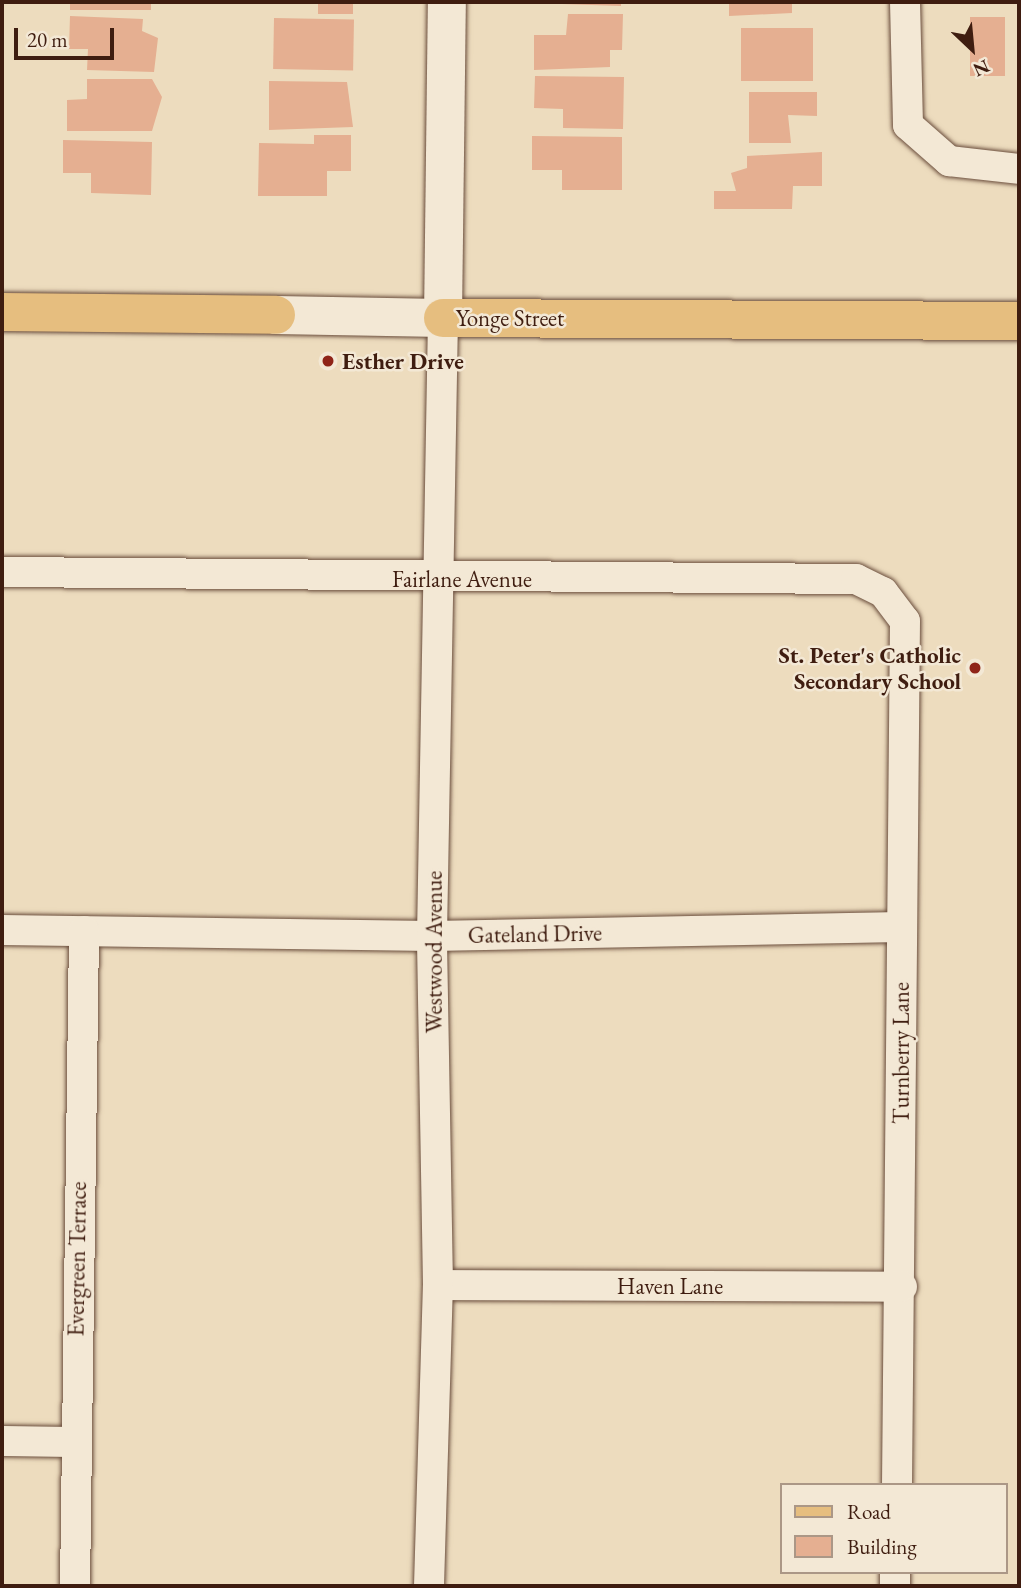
<!DOCTYPE html>
<style>
body{margin:0}
#map{position:relative;width:1021px;height:1588px;overflow:hidden;background:#eddcbe;font-family:"EB Garamond",serif}
div>[style]{position:absolute}
.building>*{inset:0;background:#e5af91;transform-origin:0 0}
.roads{filter:drop-shadow(0 0 2px #6a4d3c) drop-shadow(0 0 2px #6a4d3c)}
.street>*{height:30px;margin:-15px;padding:0 15px;transform-origin:15px;border-radius:15px;background:#f3e8d5}
.secondary>*{height:38px;margin:-19px;padding:0 19px;transform-origin:19px;border-radius:19px;background:#f3e8d5}
.primary>*{height:38px;margin:-19px;padding:0 19px;transform-origin:19px;border-radius:19px;background:#e6be7f}
.dots>*{width:19px;height:19px;translate:-50% -50%;box-sizing:border-box;border:4px solid #f3e8d5;border-radius:50%}
span{translate:-50% -50%;white-space:nowrap;text-align:center;line-height:1.15;-webkit-text-stroke:5px #f3e8d5;paint-order:stroke}
.street-label{font-size:23px;color:#3f1d10}
.poi-label{font-size:23px;color:#3f1d10;font-weight:700}
.left{translate:0 -50%;text-align:left}
.right{translate:-100% -50%;text-align:right}
.frame{position:absolute;inset:0;border:4px solid #3f1d10;pointer-events:none}
.legend{position:absolute;left:780px;top:1483px;width:228px;height:91px;box-sizing:border-box;background:#f3e8d5;border:2px solid #ab9786;margin:0;padding:9px 12px;list-style:none;font-size:21px;color:#3f1d10}
.legend li{display:flex;align-items:center;gap:14px;height:35px}
.legend b{width:35px;border:2px solid #ab9786}
.north{position:absolute;left:937px;top:14px;width:70px;height:70px;-webkit-text-stroke:5px #f3e8d5;paint-order:stroke;rotate:154deg;font-size:19px;font-weight:700;line-height:28px;text-align:center;color:#3f1d10}
.north::after{content:'';display:block;margin:auto;width:24px;height:32px;background:#3f1d10;clip-path:polygon(50% 0,100% 100%,50% 72%,0 100%)}
.scale{position:absolute;left:14px;top:28px;width:100px;height:32px;box-sizing:border-box;border:4px solid #3f1d10;border-top:0;padding-left:9px;font-size:21px;line-height:24px;white-space:nowrap;color:#3f1d10;-webkit-text-stroke:5px #f3e8d5;paint-order:stroke}
</style>
<div id="map">
<div class="building">
<i style="left:70px;top:2px;width:81px;height:8px"></i>
<i style="left:318px;top:2px;width:35px;height:12px"></i>
<i style="clip-path:polygon(562px 2px,621px 2px,621px 6px,562px 4px)"></i>
<i style="clip-path:polygon(729px 2px,792px 2px,792px 13px,729px 16px)"></i>
<i style="clip-path:polygon(568px 14px,623px 14px,622px 50px,610px 50px,610px 67px,534px 70px,534px 35px,566px 35px)"></i>
<i style="clip-path:polygon(70px 16px,143px 19px,142px 31px,158px 38px,154px 72px,87px 70px,88px 49px,69px 49px)"></i>
<i style="left:970px;top:17px;width:35px;height:59px"></i>
<i style="left:274px;top:18px;width:80px;height:51px;rotate:1deg"></i>
<i style="left:741px;top:28px;width:72px;height:53px"></i>
<i style="clip-path:polygon(535px 76px,624px 77px,623px 129px,563px 128px,563px 109px,534px 108px)"></i>
<i style="clip-path:polygon(87px 79px,152px 79px,162px 97px,152px 131px,67px 131px,67px 100px,87px 99px)"></i>
<i style="clip-path:polygon(269px 81px,347px 82px,353px 127px,269px 130px)"></i>
<i style="clip-path:polygon(749px 92px,817px 92px,817px 116px,788px 115px,791px 143px,749px 143px)"></i>
<i style="clip-path:polygon(314px 135px,351px 135px,351px 171px,327px 171px,327px 196px,258px 196px,259px 143px,314px 144px)"></i>
<i style="clip-path:polygon(532px 136px,622px 137px,622px 190px,562px 190px,562px 170px,532px 170px)"></i>
<i style="clip-path:polygon(63px 140px,152px 142px,151px 195px,91px 193px,91px 173px,63px 173px)"></i>
<i style="clip-path:polygon(822px 152px,822px 186px,793px 186px,792px 209px,714px 209px,714px 191px,736px 191px,731px 173px,747px 168px,747px 156px)"></i>
</div>
<div class="roads">
<div class="street">
<i style="left:905px;top:2px;width:123px;rotate:88.6deg"></i>
<i style="left:908px;top:125px;width:55px;rotate:41.3deg"></i>
<i style="left:949px;top:161px;width:70px;rotate:6.5deg"></i>
<i style="left:2px;top:572px;width:854px;rotate:0.47deg"></i>
<i style="left:856px;top:579px;width:30px;rotate:26deg"></i>
<i style="left:883px;top:592px;width:36px;rotate:53deg"></i>
<i style="left:905px;top:621px;width:864px;rotate:90.53deg"></i>
<i style="left:2px;top:930px;width:430px;rotate:0.8deg"></i>
<i style="left:432px;top:936px;width:469px;rotate:-1.1deg"></i>
<i style="left:438px;top:1285px;width:464px;rotate:0.2deg"></i>
<i style="left:2px;top:1441px;width:71px;rotate:0.8deg"></i>
<i style="left:75px;top:1586px;width:655px;rotate:-89.21deg"></i>
<i style="left:429px;top:1586px;width:301px;rotate:-88.3deg"></i>
<i style="left:438px;top:1285px;width:349px;rotate:-91deg"></i>
<i style="left:432px;top:936px;width:618px;rotate:-88.98deg"></i>
<i style="left:895px;top:1586px;width:14px;rotate:-90deg"></i>
</div>
<div class="secondary">
<i style="left:276px;top:315px;width:167px;rotate:1deg"></i>
<i style="left:443px;top:318px;width:316px;rotate:-89.3deg"></i>
</div>
<div class="primary">
<i style="left:2px;top:312px;width:274px;rotate:0.6deg"></i>
<i style="left:443px;top:318px;width:576px;rotate:0.3deg"></i>
</div>
</div>
<div class="dots">
<i style="left:328px;top:361px;background:#8f2418"></i>
<i style="left:975px;top:668px;background:#8f2418"></i>
</div>
<div class="street-label">
<span style="left:510px;top:318px">Yonge Street</span>
<span style="left:462px;top:579px">Fairlane Avenue</span>
<span style="left:535px;top:934px;rotate:-1deg">Gateland Drive</span>
<span style="left:434px;top:952px;rotate:-90deg">Westwood Avenue</span>
<span style="left:901px;top:1053px;rotate:-90deg">Turnberry Lane</span>
<span style="left:77px;top:1259px;rotate:-89deg">Evergreen Terrace</span>
<span style="left:670px;top:1286px">Haven Lane</span>
</div>
<div class="poi-label">
<span class="left" style="left:342px;top:361px">Esther Drive</span>
<span class="right" style="left:961px;top:668px">St. Peter's Catholic<br>Secondary School</span>
</div>
<div class="frame"></div>
<ul class="legend">
<li><b style="height:9px;background:#e6be7f"></b>Road</li>
<li><b style="height:19px;background:#e5af91"></b>Building</li>
</ul>
<div class="north">N</div>
<div class="scale">20 m</div>
</div>
